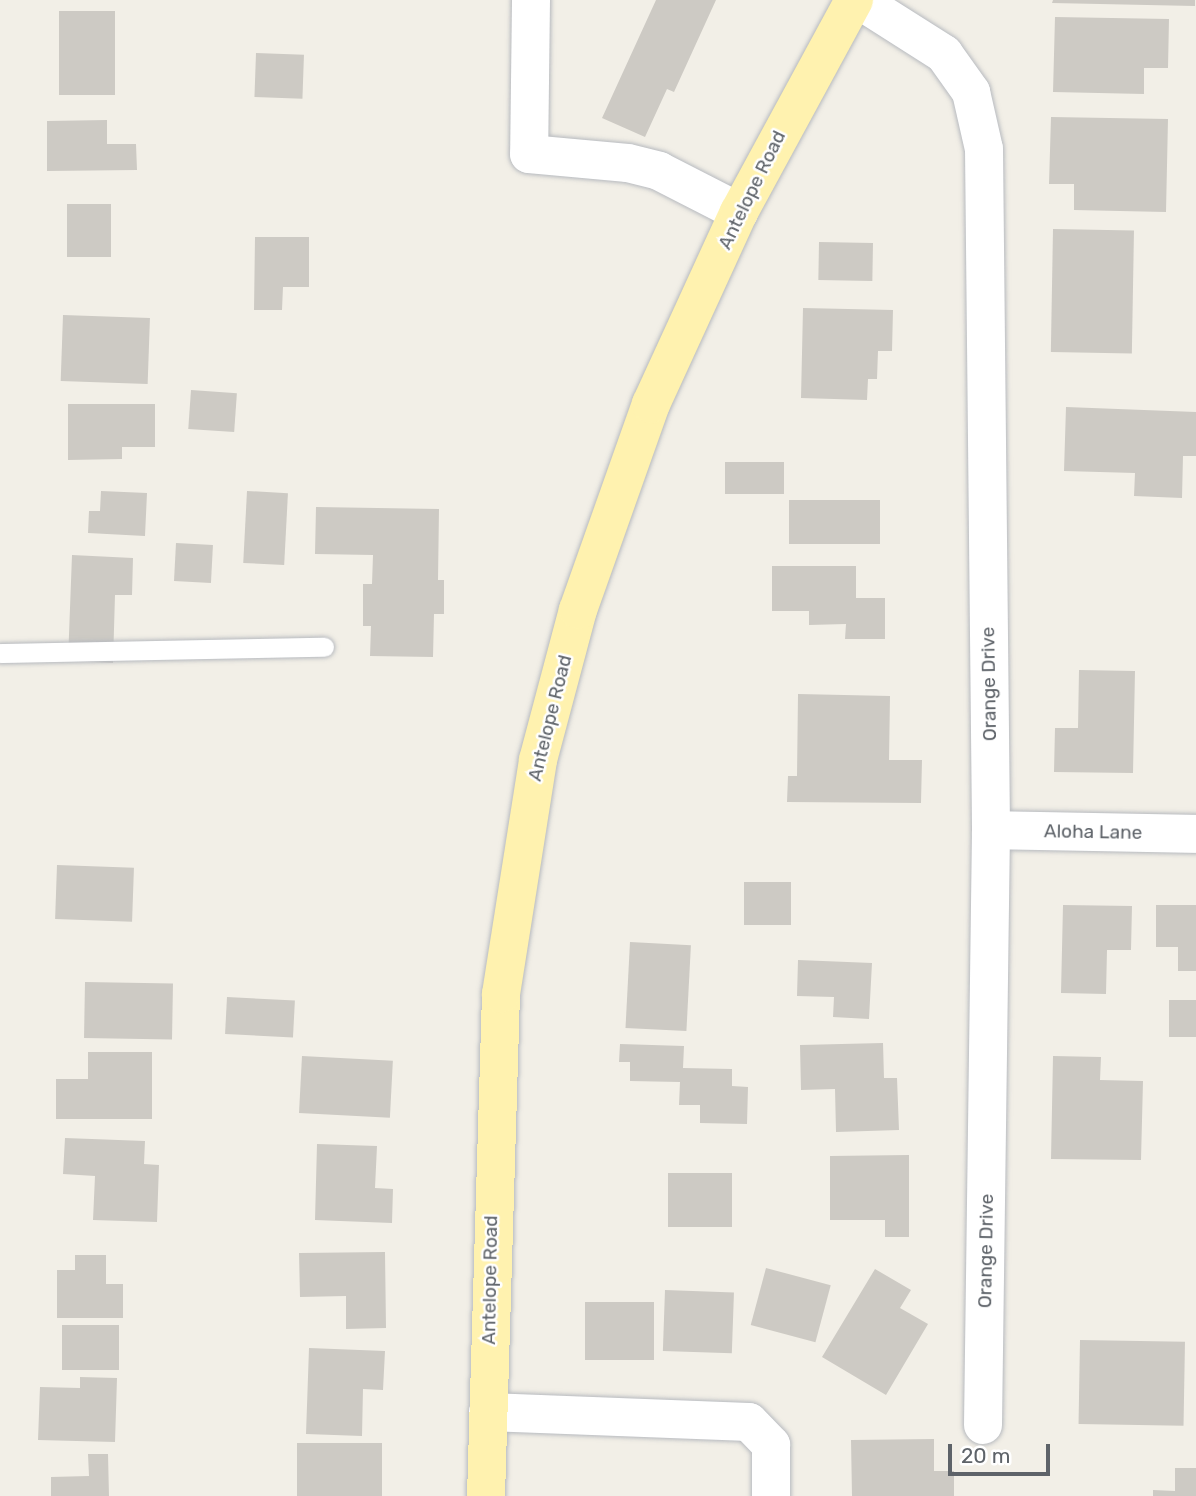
<!DOCTYPE html>
<style>
body{margin:0}
#map{position:relative;width:1196px;height:1496px;overflow:hidden;background:#f2efe7;font-family:Rubik,sans-serif}
div>[style]{position:absolute}
.building>*{inset:0;background:#cdcac4;transform-origin:0 0}
.roads{filter:drop-shadow(0 0 2px #b7babf) drop-shadow(0 0 2px #b7babf)}
.lane>*{height:19px;margin:-9.5px;padding:0 9.5px;transform-origin:9.5px;border-radius:9.5px;background:#fff}
.street>*{height:38px;margin:-19px;padding:0 19px;transform-origin:19px;border-radius:19px;background:#fff}
.primary>*{height:38px;margin:-19px;padding:0 19px;transform-origin:19px;border-radius:19px;background:#fff2af}
span{translate:-50% -50%;white-space:nowrap;text-align:center;line-height:1.15;-webkit-text-stroke:5px #fff;paint-order:stroke}
.street-label{font-size:19px;color:#5e6369}
.scale{position:absolute;left:948px;top:1444px;width:102px;height:32px;box-sizing:border-box;border:4px solid #5e6369;border-top:0;padding-left:9px;font-size:21px;line-height:24px;white-space:nowrap;color:#5e6369;-webkit-text-stroke:5px #fff;paint-order:stroke}
</style>
<div id="map">
<div class="building">
<i style="clip-path:polygon(656px 0,716px 0,674px 92px,667px 89px,645px 137px,602px 118px)"></i>
<i style="clip-path:polygon(1053px 0,1195px 0,1195px 6px,1052px 3px)"></i>
<i style="left:59px;top:11px;width:56px;height:84px"></i>
<i style="clip-path:polygon(1055px 17px,1169px 19px,1168px 68px,1144px 68px,1144px 94px,1053px 92px)"></i>
<i style="left:256px;top:53px;width:48px;height:44px;rotate:2deg"></i>
<i style="clip-path:polygon(1051px 117px,1168px 119px,1166px 212px,1074px 210px,1074px 184px,1049px 184px)"></i>
<i style="clip-path:polygon(107px 120px,107px 144px,136px 144px,137px 170px,47px 171px,47px 121px)"></i>
<i style="left:67px;top:204px;width:44px;height:53px"></i>
<i style="left:1053px;top:229px;width:81px;height:123px;rotate:1deg"></i>
<i style="clip-path:polygon(255px 237px,309px 237px,309px 287px,283px 287px,282px 310px,254px 310px)"></i>
<i style="left:819px;top:242px;width:54px;height:38px;rotate:1deg"></i>
<i style="clip-path:polygon(803px 308px,893px 310px,892px 351px,878px 351px,877px 379px,868px 379px,867px 400px,801px 398px)"></i>
<i style="left:63px;top:315px;width:87px;height:66px;rotate:2deg"></i>
<i style="left:191px;top:390px;width:46px;height:39px;rotate:4deg"></i>
<i style="clip-path:polygon(68px 404px,155px 404px,155px 447px,122px 447px,122px 459px,68px 460px)"></i>
<i style="clip-path:polygon(1066px 407px,1196px 412px,1196px 456px,1183px 456px,1182px 498px,1134px 496px,1135px 473px,1064px 471px)"></i>
<i style="left:725px;top:462px;width:59px;height:32px"></i>
<i style="clip-path:polygon(101px 491px,147px 493px,145px 536px,88px 533px,89px 511px,100px 511px)"></i>
<i style="left:247px;top:491px;width:41px;height:72px;rotate:3deg"></i>
<i style="left:789px;top:500px;width:91px;height:44px"></i>
<i style="clip-path:polygon(316px 507px,439px 509px,438px 580px,444px 580px,444px 614px,434px 614px,433px 657px,370px 656px,371px 626px,363px 626px,363px 584px,372px 584px,373px 555px,315px 554px)"></i>
<i style="left:176px;top:543px;width:37px;height:38px;rotate:3deg"></i>
<i style="clip-path:polygon(72px 555px,133px 558px,132px 595px,115px 595px,113px 663px,68px 661px)"></i>
<i style="clip-path:polygon(772px 566px,856px 566px,856px 598px,885px 598px,885px 639px,845px 639px,846px 624px,809px 625px,809px 611px,772px 611px)"></i>
<i style="clip-path:polygon(1079px 670px,1135px 671px,1133px 773px,1054px 772px,1055px 728px,1078px 728px)"></i>
<i style="clip-path:polygon(798px 694px,890px 696px,889px 760px,922px 760px,921px 803px,787px 802px,788px 776px,797px 776px)"></i>
<i style="left:57px;top:865px;width:77px;height:54px;rotate:2deg"></i>
<i style="left:744px;top:882px;width:47px;height:43px"></i>
<i style="clip-path:polygon(1063px 905px,1132px 906px,1131px 950px,1107px 950px,1106px 994px,1061px 993px)"></i>
<i style="clip-path:polygon(1156px 905px,1196px 905px,1196px 971px,1178px 971px,1178px 947px,1156px 947px)"></i>
<i style="left:630px;top:942px;width:61px;height:86px;rotate:3deg"></i>
<i style="clip-path:polygon(798px 960px,872px 963px,869px 1019px,833px 1017px,834px 997px,797px 996px)"></i>
<i style="left:85px;top:982px;width:88px;height:56px;rotate:1deg"></i>
<i style="left:227px;top:997px;width:68px;height:37px;rotate:3deg"></i>
<i style="left:1169px;top:1000px;width:27px;height:37px"></i>
<i style="clip-path:polygon(883px 1043px,884px 1078px,897px 1078px,899px 1130px,836px 1132px,835px 1089px,801px 1090px,800px 1045px)"></i>
<i style="clip-path:polygon(620px 1044px,684px 1046px,683px 1068px,732px 1069px,732px 1086px,748px 1087px,747px 1124px,700px 1123px,700px 1105px,679px 1105px,680px 1082px,630px 1081px,630px 1062px,619px 1062px)"></i>
<i style="clip-path:polygon(88px 1052px,152px 1052px,152px 1119px,56px 1119px,56px 1079px,88px 1079px)"></i>
<i style="left:302px;top:1056px;width:91px;height:57px;rotate:3deg"></i>
<i style="clip-path:polygon(1053px 1056px,1101px 1057px,1100px 1080px,1143px 1081px,1141px 1160px,1051px 1159px)"></i>
<i style="clip-path:polygon(65px 1138px,145px 1141px,144px 1164px,159px 1165px,157px 1222px,93px 1220px,95px 1176px,63px 1174px)"></i>
<i style="clip-path:polygon(317px 1144px,377px 1146px,375px 1188px,393px 1189px,392px 1223px,315px 1220px)"></i>
<i style="clip-path:polygon(909px 1155px,909px 1237px,885px 1237px,885px 1220px,830px 1220px,830px 1156px)"></i>
<i style="left:668px;top:1173px;width:64px;height:54px"></i>
<i style="clip-path:polygon(385px 1252px,386px 1328px,346px 1329px,346px 1296px,300px 1297px,299px 1253px)"></i>
<i style="clip-path:polygon(75px 1255px,106px 1255px,106px 1284px,123px 1284px,123px 1318px,57px 1318px,57px 1270px,75px 1270px)"></i>
<i style="left:766px;top:1268px;width:67px;height:59px;rotate:15deg"></i>
<i style="clip-path:polygon(875px 1269px,911px 1290px,900px 1308px,928px 1324px,886px 1395px,822px 1357px)"></i>
<i style="left:665px;top:1290px;width:69px;height:61px;rotate:2deg"></i>
<i style="left:585px;top:1302px;width:69px;height:58px"></i>
<i style="left:62px;top:1325px;width:57px;height:45px"></i>
<i style="left:1080px;top:1340px;width:105px;height:84px;rotate:1deg"></i>
<i style="clip-path:polygon(309px 1348px,385px 1351px,383px 1390px,363px 1389px,362px 1436px,306px 1434px)"></i>
<i style="clip-path:polygon(80px 1377px,117px 1378px,115px 1442px,38px 1440px,40px 1387px,80px 1388px)"></i>
<i style="clip-path:polygon(934px 1439px,934px 1471px,954px 1471px,954px 1496px,852px 1496px,851px 1440px)"></i>
<i style="left:297px;top:1443px;width:85px;height:53px"></i>
<i style="clip-path:polygon(88px 1454px,108px 1454px,109px 1496px,51px 1496px,51px 1477px,89px 1476px)"></i>
<i style="clip-path:polygon(1175px 1468px,1196px 1468px,1196px 1496px,1153px 1496px,1153px 1490px,1175px 1491px)"></i>
</div>
<div class="roads">
<div class="lane">
<i style="left:0;top:653px;width:324px;rotate:-1.1deg"></i>
</div>
<div class="street">
<i style="left:531px;top:0;width:154px;rotate:90.7deg"></i>
<i style="left:529px;top:154px;width:99px;rotate:5.2deg"></i>
<i style="left:628px;top:163px;width:32px;rotate:14deg"></i>
<i style="left:659px;top:171px;width:90px;rotate:27.1deg"></i>
<i style="left:859px;top:0;width:101px;rotate:32.4deg"></i>
<i style="left:944px;top:54px;width:47px;rotate:54.6deg"></i>
<i style="left:971px;top:92px;width:58px;rotate:77.2deg"></i>
<i style="left:984px;top:149px;width:681px;rotate:89.41deg"></i>
<i style="left:991px;top:830px;width:595px;rotate:90.77deg"></i>
<i style="left:991px;top:830px;width:205px;rotate:1.1deg"></i>
<i style="left:488px;top:1412px;width:261px;rotate:2.2deg"></i>
<i style="left:749px;top:1422px;width:32px;rotate:46deg"></i>
<i style="left:771px;top:1445px;width:51px;rotate:90deg"></i>
</div>
<div class="primary">
<i style="left:486px;top:1496px;width:502px;rotate:-88.29deg"></i>
<i style="left:501px;top:994px;width:237px;rotate:-81deg"></i>
<i style="left:538px;top:760px;width:155px;rotate:-75.1deg"></i>
<i style="left:578px;top:610px;width:219px;rotate:-70.5deg"></i>
<i style="left:651px;top:404px;width:211px;rotate:-65.4deg"></i>
<i style="left:739px;top:212px;width:241px;rotate:-61.5deg"></i>
</div>
</div>
<div class="street-label">
<span style="left:752px;top:190px;rotate:-64deg">Antelope Road</span>
<span style="left:989px;top:684px;rotate:-91deg">Orange Drive</span>
<span style="left:550px;top:718px;rotate:-76deg">Antelope Road</span>
<span style="left:1093px;top:832px;rotate:1deg">Aloha Lane</span>
<span style="left:986px;top:1251px;rotate:-89deg">Orange Drive</span>
<span style="left:490px;top:1280px;rotate:-89deg">Antelope Road</span>
</div>
<div class="scale">20 m</div>
</div>
